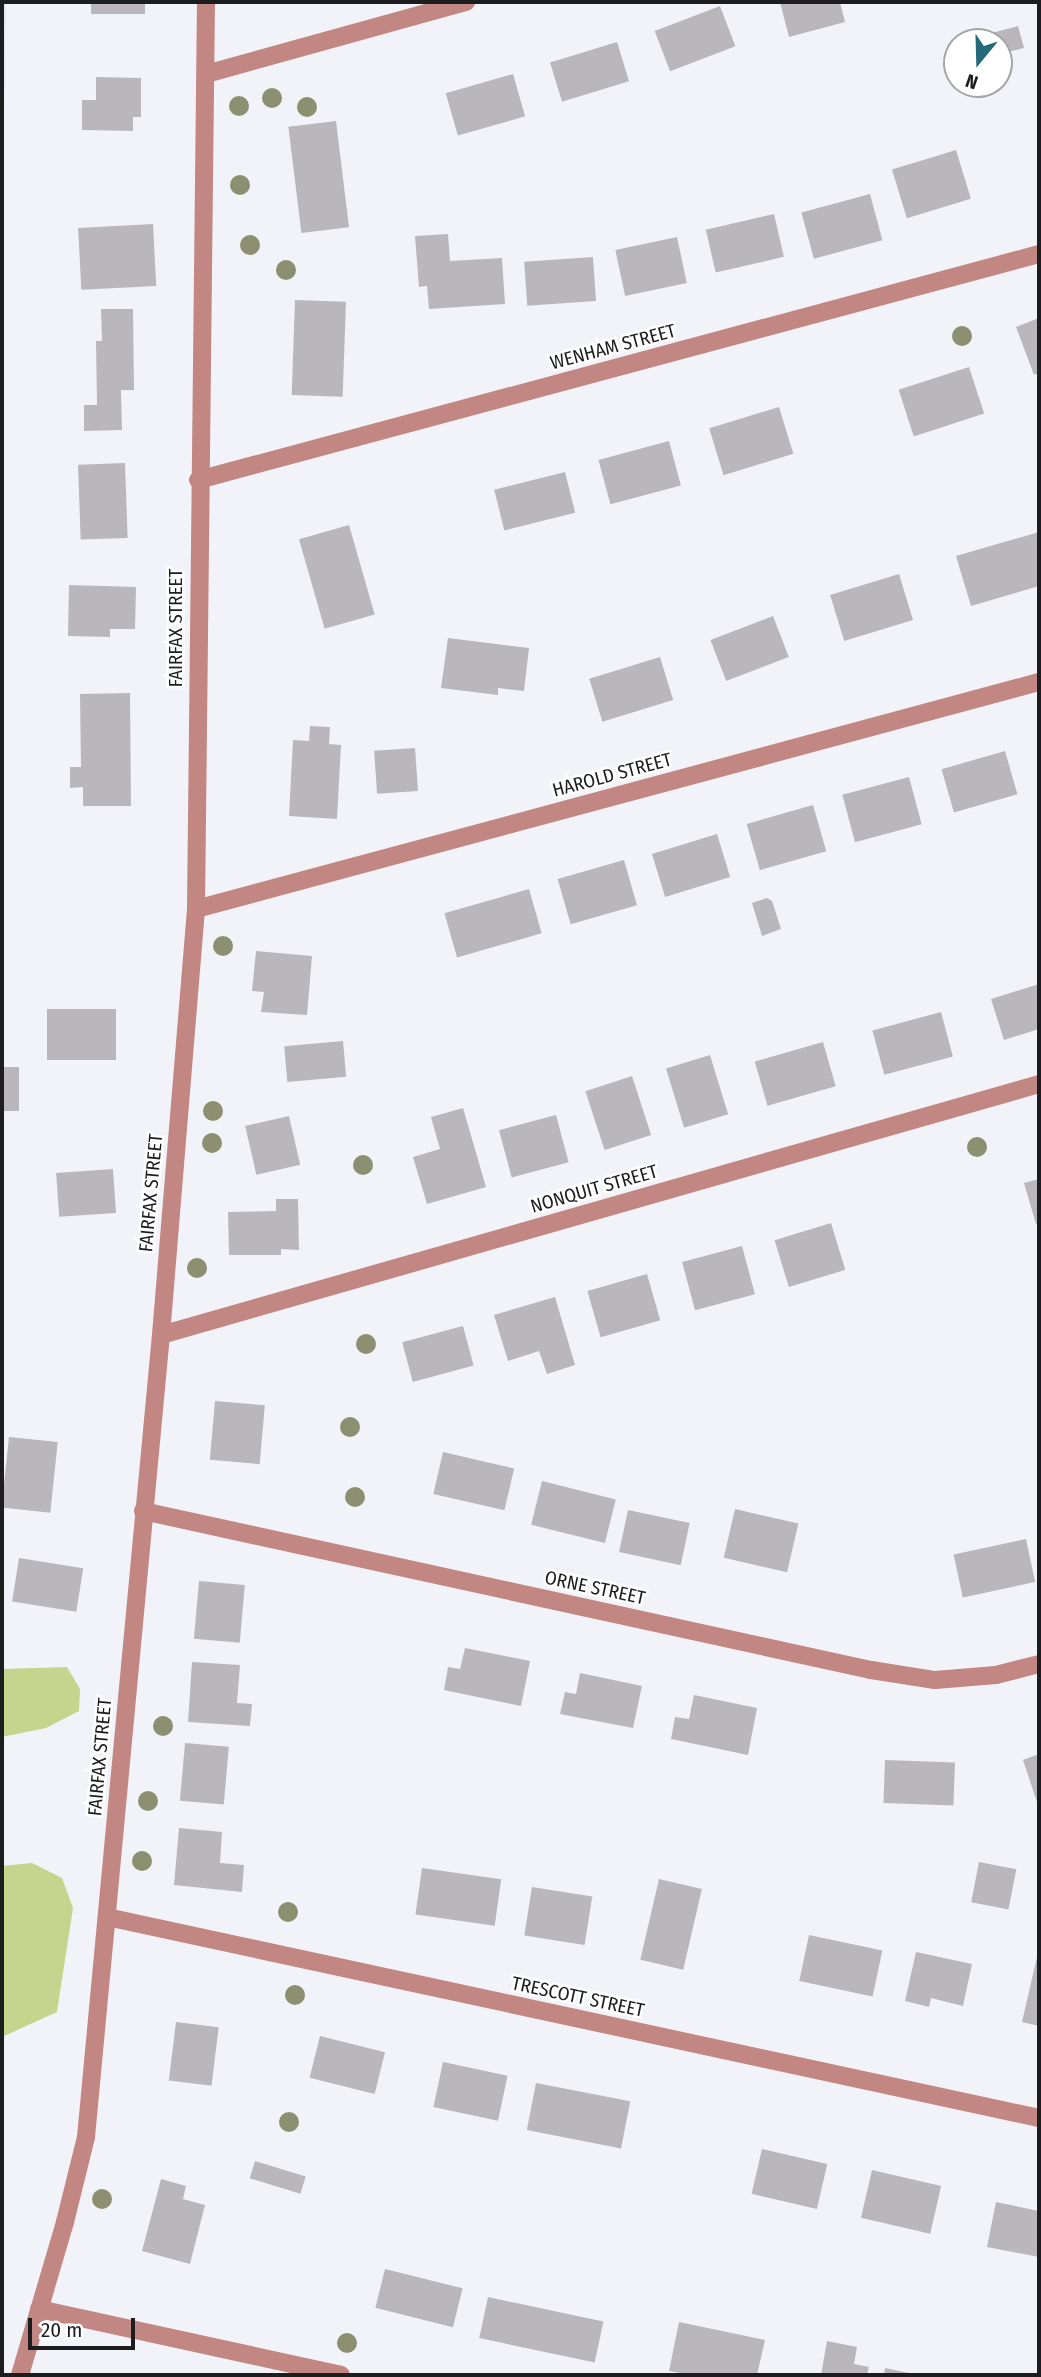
<!DOCTYPE html>
<style>
body{margin:0}
#map{position:relative;width:1041px;height:2377px;overflow:hidden;background:#f2f3f9;font-family:"Fira Sans Condensed",sans-serif}
div>[style]{position:absolute}
.built>*{inset:0;background:#e4e8f4}
.green>*{inset:0;background:#c7d48e}
.building>*{inset:0;background:#b9b7bc;transform-origin:0 0}
.street>*{height:18px;margin:-9px;padding:0 9px;transform-origin:9px;border-radius:9px;background:#c28683}
.trees>*{width:20px;height:20px;margin:-10px;border-radius:50%;background:#8c9070}
span{translate:-50% -50%;white-space:nowrap;text-align:center;line-height:1.15;-webkit-text-stroke:5px #fff;paint-order:stroke}
.street-label{font-size:19px;color:#1d1d1f}
.frame{position:absolute;inset:0;border:4px solid #1d1d1f;pointer-events:none}
.north{position:absolute;left:943px;top:28px;width:70px;height:70px;box-sizing:border-box;background:#fff;border:2px solid #a5a5a5;border-radius:50%;rotate:199deg;font-size:19px;font-weight:700;line-height:28px;text-align:center;color:#1d1d1f}
.north::after{content:'';display:block;margin:auto;width:24px;height:32px;background:#24697a;clip-path:polygon(50% 0,100% 100%,50% 72%,0 100%)}
.scale{position:absolute;left:28px;top:2318px;width:107px;height:32px;box-sizing:border-box;border:4px solid #1d1d1f;border-top:0;padding-left:9px;font-size:21px;line-height:24px;white-space:nowrap;color:#1d1d1f;-webkit-text-stroke:5px #fff;paint-order:stroke}
</style>
<div id="map">
<div class="built">
<i style="clip-path:polygon(2px 2px,6px 2px,2px 250px)"></i>
</div>
<div class="green">
<i style="clip-path:polygon(67px 1667px,80px 1689px,79px 1711px,46px 1728px,2px 1737px,2px 1669px)"></i>
<i style="clip-path:polygon(32px 1863px,62px 1878px,73px 1908px,57px 2012px,2px 2037px,2px 1866px)"></i>
</div>
<div class="building">
<i style="left:91px;top:2px;width:54px;height:12px"></i>
<i style="clip-path:polygon(780px 2px,840px 2px,845px 22px,789px 37px)"></i>
<i style="left:720px;top:6px;width:43px;height:70px;rotate:69deg"></i>
<i style="clip-path:polygon(1018px 26px,1024px 48px,999px 54px,999px 42px,994px 42px,992px 33px)"></i>
<i style="clip-path:polygon(983px 33px,985px 42px,956px 42px,956px 40px)"></i>
<i style="left:617px;top:42px;width:41px;height:70px;rotate:73deg"></i>
<i style="left:513px;top:74px;width:44px;height:70px;rotate:74deg"></i>
<i style="clip-path:polygon(96px 77px,141px 78px,141px 117px,133px 117px,133px 131px,82px 130px,82px 100px,96px 100px)"></i>
<i style="left:336px;top:121px;width:107px;height:48px;rotate:83deg"></i>
<i style="left:956px;top:150px;width:51px;height:67px;rotate:73deg"></i>
<i style="left:870px;top:194px;width:48px;height:71px;rotate:75deg"></i>
<i style="left:774px;top:214px;width:44px;height:70px;rotate:77deg"></i>
<i style="left:153px;top:224px;width:62px;height:75px;rotate:87deg"></i>
<i style="clip-path:polygon(448px 234px,450px 261px,502px 258px,505px 304px,429px 309px,427px 286px,419px 287px,415px 236px)"></i>
<i style="left:677px;top:237px;width:47px;height:63px;rotate:78deg"></i>
<i style="left:593px;top:257px;width:44px;height:69px;rotate:86deg"></i>
<i style="left:295px;top:300px;width:51px;height:95px;rotate:2deg"></i>
<i style="clip-path:polygon(101px 309px,133px 309px,134px 390px,121px 390px,122px 430px,84px 431px,84px 405px,97px 405px,96px 341px,102px 341px)"></i>
<i style="clip-path:polygon(1039px 318px,1039px 373px,1034px 375px,1016px 327px)"></i>
<i style="left:969px;top:367px;width:49px;height:74px;rotate:72deg"></i>
<i style="left:779px;top:407px;width:49px;height:73px;rotate:73deg"></i>
<i style="left:669px;top:441px;width:46px;height:73px;rotate:75deg"></i>
<i style="left:125px;top:463px;width:75px;height:47px;rotate:88deg"></i>
<i style="left:565px;top:472px;width:42px;height:73px;rotate:76deg"></i>
<i style="left:349px;top:525px;width:93px;height:52px;rotate:74deg"></i>
<i style="clip-path:polygon(1039px 532px,1039px 586px,971px 606px,956px 556px)"></i>
<i style="left:899px;top:574px;width:48px;height:72px;rotate:73deg"></i>
<i style="clip-path:polygon(69px 585px,136px 587px,135px 629px,110px 629px,110px 637px,68px 636px)"></i>
<i style="left:773px;top:616px;width:44px;height:67px;rotate:69deg"></i>
<i style="clip-path:polygon(448px 638px,529px 648px,524px 691px,498px 688px,498px 695px,441px 688px)"></i>
<i style="left:660px;top:657px;width:45px;height:74px;rotate:73deg"></i>
<i style="clip-path:polygon(130px 693px,131px 806px,83px 806px,83px 787px,70px 788px,70px 767px,81px 767px,80px 694px)"></i>
<i style="clip-path:polygon(310px 726px,330px 727px,329px 744px,341px 745px,337px 819px,289px 816px,293px 740px,309px 741px)"></i>
<i style="left:415px;top:748px;width:43px;height:41px;rotate:86deg"></i>
<i style="left:1005px;top:751px;width:45px;height:66px;rotate:74deg"></i>
<i style="left:909px;top:777px;width:49px;height:69px;rotate:75deg"></i>
<i style="left:813px;top:805px;width:48px;height:69px;rotate:74deg"></i>
<i style="left:717px;top:834px;width:45px;height:68px;rotate:73deg"></i>
<i style="left:624px;top:860px;width:47px;height:69px;rotate:74deg"></i>
<i style="left:529px;top:889px;width:46px;height:88px;rotate:74deg"></i>
<i style="clip-path:polygon(767px 898px,772px 901px,781px 929px,762px 936px,752px 903px)"></i>
<i style="clip-path:polygon(256px 951px,312px 956px,307px 1015px,261px 1012px,264px 992px,252px 991px)"></i>
<i style="clip-path:polygon(1039px 984px,1039px 1029px,1004px 1040px,991px 999px)"></i>
<i style="left:47px;top:1009px;width:69px;height:51px"></i>
<i style="left:941px;top:1012px;width:46px;height:71px;rotate:75deg"></i>
<i style="left:343px;top:1041px;width:36px;height:59px;rotate:85deg"></i>
<i style="left:823px;top:1042px;width:46px;height:71px;rotate:74deg"></i>
<i style="left:710px;top:1055px;width:62px;height:46px;rotate:73deg"></i>
<i style="left:2px;top:1067px;width:17px;height:44px"></i>
<i style="left:632px;top:1076px;width:62px;height:49px;rotate:72deg"></i>
<i style="clip-path:polygon(463px 1108px,486px 1187px,427px 1204px,413px 1157px,440px 1149px,431px 1117px)"></i>
<i style="left:556px;top:1115px;width:49px;height:59px;rotate:75deg"></i>
<i style="left:289px;top:1116px;width:50px;height:45px;rotate:77deg"></i>
<i style="left:113px;top:1169px;width:44px;height:57px;rotate:86deg"></i>
<i style="clip-path:polygon(1039px 1179px,1039px 1223px,1036px 1224px,1024px 1183px)"></i>
<i style="clip-path:polygon(276px 1199px,298px 1199px,299px 1250px,281px 1249px,281px 1255px,229px 1255px,228px 1212px,276px 1211px)"></i>
<i style="left:831px;top:1223px;width:49px;height:59px;rotate:73deg"></i>
<i style="left:742px;top:1246px;width:50px;height:62px;rotate:75deg"></i>
<i style="left:647px;top:1274px;width:48px;height:62px;rotate:74deg"></i>
<i style="clip-path:polygon(555px 1297px,575px 1365px,547px 1374px,539px 1351px,508px 1361px,494px 1315px)"></i>
<i style="left:463px;top:1326px;width:41px;height:63px;rotate:75deg"></i>
<i style="left:215px;top:1401px;width:50px;height:59px;rotate:5deg"></i>
<i style="left:9px;top:1437px;width:49px;height:71px;rotate:6deg"></i>
<i style="left:443px;top:1452px;width:73px;height:43px;rotate:13deg"></i>
<i style="left:542px;top:1481px;width:76px;height:45px;rotate:14deg"></i>
<i style="left:735px;top:1509px;width:65px;height:50px;rotate:13deg"></i>
<i style="left:628px;top:1510px;width:63px;height:43px;rotate:12deg"></i>
<i style="left:1026px;top:1539px;width:44px;height:74px;rotate:78deg"></i>
<i style="left:19px;top:1558px;width:65px;height:44px;rotate:9deg"></i>
<i style="left:199px;top:1581px;width:46px;height:58px;rotate:5deg"></i>
<i style="clip-path:polygon(465px 1648px,530px 1661px,521px 1706px,444px 1690px,448px 1667px,460px 1669px)"></i>
<i style="clip-path:polygon(192px 1662px,240px 1665px,237px 1703px,252px 1704px,250px 1726px,188px 1722px)"></i>
<i style="clip-path:polygon(580px 1673px,642px 1686px,633px 1728px,560px 1714px,565px 1692px,576px 1694px)"></i>
<i style="clip-path:polygon(694px 1695px,757px 1708px,748px 1755px,671px 1739px,675px 1717px,689px 1719px)"></i>
<i style="left:185px;top:1743px;width:44px;height:58px;rotate:5deg"></i>
<i style="clip-path:polygon(1039px 1754px,1039px 1808px,1023px 1760px)"></i>
<i style="left:885px;top:1760px;width:70px;height:43px;rotate:2deg"></i>
<i style="clip-path:polygon(179px 1828px,222px 1832px,220px 1863px,244px 1865px,242px 1892px,174px 1885px)"></i>
<i style="left:979px;top:1862px;width:38px;height:41px;rotate:11deg"></i>
<i style="left:422px;top:1868px;width:80px;height:47px;rotate:8deg"></i>
<i style="left:659px;top:1879px;width:44px;height:83px;rotate:13deg"></i>
<i style="left:532px;top:1887px;width:61px;height:49px;rotate:9deg"></i>
<i style="left:809px;top:1935px;width:75px;height:47px;rotate:12deg"></i>
<i style="clip-path:polygon(1039px 1948px,1039px 2026px,1022px 2022px)"></i>
<i style="clip-path:polygon(916px 1952px,972px 1964px,963px 2006px,931px 1998px,929px 2007px,905px 2001px)"></i>
<i style="left:176px;top:2022px;width:43px;height:59px;rotate:7deg"></i>
<i style="left:320px;top:2036px;width:67px;height:43px;rotate:14deg"></i>
<i style="left:443px;top:2062px;width:66px;height:46px;rotate:12deg"></i>
<i style="left:536px;top:2083px;width:96px;height:48px;rotate:11deg"></i>
<i style="left:762px;top:2149px;width:67px;height:46px;rotate:13deg"></i>
<i style="left:255px;top:2161px;width:53px;height:18px;rotate:17deg"></i>
<i style="left:872px;top:2170px;width:71px;height:49px;rotate:13deg"></i>
<i style="clip-path:polygon(161px 2179px,186px 2186px,183px 2199px,205px 2205px,190px 2264px,142px 2251px)"></i>
<i style="clip-path:polygon(996px 2202px,1039px 2211px,1039px 2257px,987px 2247px)"></i>
<i style="left:385px;top:2269px;width:80px;height:40px;rotate:14deg"></i>
<i style="left:488px;top:2297px;width:118px;height:42px;rotate:12deg"></i>
<i style="clip-path:polygon(679px 2322px,765px 2340px,757px 2375px,691px 2375px,669px 2371px)"></i>
<i style="clip-path:polygon(827px 2341px,857px 2347px,854px 2364px,869px 2367px,867px 2375px,821px 2375px)"></i>
<i style="clip-path:polygon(885px 2368px,914px 2374px,914px 2375px,884px 2375px)"></i>
</div>
<div class="street">
<i style="left:206px;top:74px;width:270px;rotate:-15.5deg"></i>
<i style="left:198px;top:480px;width:871px;rotate:-15.04deg"></i>
<i style="left:196px;top:909px;width:873px;rotate:-15.07deg"></i>
<i style="left:161px;top:1335px;width:913px;rotate:-15.95deg"></i>
<i style="left:143px;top:1511px;width:745px;rotate:12.32deg"></i>
<i style="left:871px;top:1670px;width:65px;rotate:8.9deg"></i>
<i style="left:935px;top:1680px;width:61px;rotate:-4.7deg"></i>
<i style="left:996px;top:1675px;width:44px;rotate:-14.3deg"></i>
<i style="left:107px;top:1917px;width:953px;rotate:12.17deg"></i>
<i style="left:39px;top:2309px;width:309px;rotate:12.3deg"></i>
<i style="left:20px;top:2375px;width:159px;rotate:-73.6deg"></i>
<i style="left:65px;top:2222px;width:88px;rotate:-76.1deg"></i>
<i style="left:86px;top:2137px;width:805px;rotate:-84.66deg"></i>
<i style="left:161px;top:1335px;width:427px;rotate:-85.3deg"></i>
<i style="left:196px;top:909px;width:907px;rotate:-89.37deg"></i>
</div>
<div class="trees">
<i style="left:272px;top:98px"></i>
<i style="left:239px;top:106px"></i>
<i style="left:307px;top:107px"></i>
<i style="left:240px;top:185px"></i>
<i style="left:250px;top:245px"></i>
<i style="left:286px;top:270px"></i>
<i style="left:962px;top:336px"></i>
<i style="left:223px;top:946px"></i>
<i style="left:213px;top:1111px"></i>
<i style="left:212px;top:1143px"></i>
<i style="left:977px;top:1147px"></i>
<i style="left:363px;top:1165px"></i>
<i style="left:197px;top:1268px"></i>
<i style="left:366px;top:1344px"></i>
<i style="left:350px;top:1427px"></i>
<i style="left:355px;top:1497px"></i>
<i style="left:163px;top:1726px"></i>
<i style="left:148px;top:1801px"></i>
<i style="left:142px;top:1861px"></i>
<i style="left:288px;top:1912px"></i>
<i style="left:295px;top:1995px"></i>
<i style="left:289px;top:2122px"></i>
<i style="left:102px;top:2199px"></i>
<i style="left:347px;top:2343px"></i>
</div>
<div class="street-label">
<span style="left:613px;top:347px;rotate:-15deg">WENHAM STREET</span>
<span style="left:176px;top:628px;rotate:-90deg">FAIRFAX STREET</span>
<span style="left:612px;top:775px;rotate:-15deg">HAROLD STREET</span>
<span style="left:594px;top:1189px;rotate:-16deg">NONQUIT STREET</span>
<span style="left:151px;top:1193px;rotate:-85deg">FAIRFAX STREET</span>
<span style="left:595px;top:1588px;rotate:12deg">ORNE STREET</span>
<span style="left:100px;top:1757px;rotate:-85deg">FAIRFAX STREET</span>
<span style="left:578px;top:1997px;rotate:12deg">TRESCOTT STREET</span>
</div>
<div class="frame"></div>
<div class="north">N</div>
<div class="scale">20 m</div>
</div>
